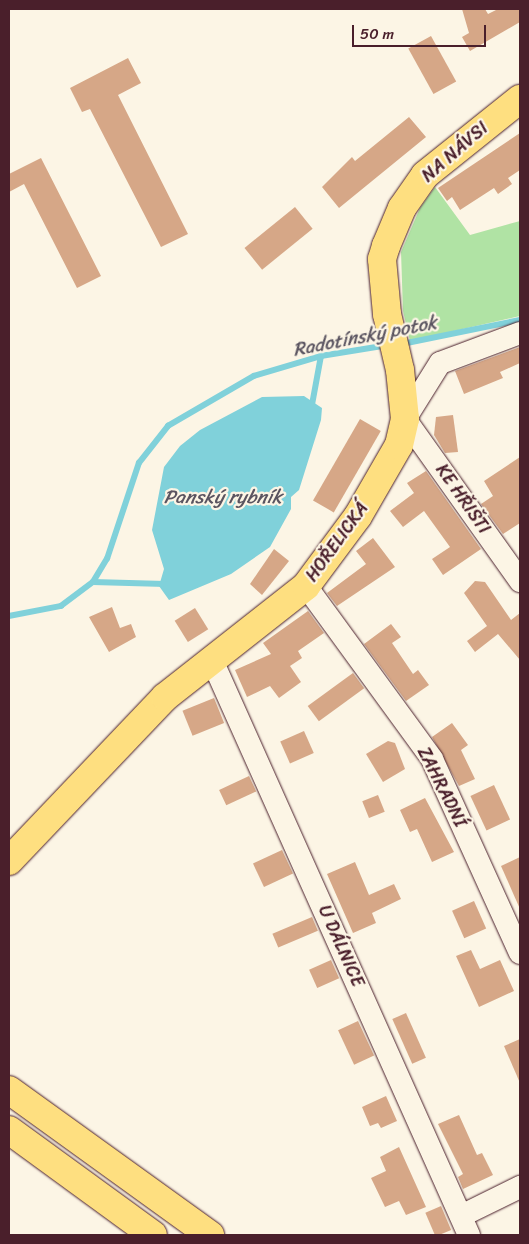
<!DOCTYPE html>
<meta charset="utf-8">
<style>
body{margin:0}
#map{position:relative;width:529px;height:1244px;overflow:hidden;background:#fcf5e5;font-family:Sriracha,sans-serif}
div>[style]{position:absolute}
.green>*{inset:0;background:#b0e3a4}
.water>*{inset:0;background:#80d1da}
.stream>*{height:5.5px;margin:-2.75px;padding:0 2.75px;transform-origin:2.75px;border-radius:2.75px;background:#80d1da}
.building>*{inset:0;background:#d6a787;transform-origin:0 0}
.roads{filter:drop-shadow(0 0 1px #4a1f2b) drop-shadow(0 0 1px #4a1f2b)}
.minor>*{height:22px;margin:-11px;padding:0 11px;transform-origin:11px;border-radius:11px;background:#fcf5e5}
.major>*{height:28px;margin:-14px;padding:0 14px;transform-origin:14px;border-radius:14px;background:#fedf80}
.highway>*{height:28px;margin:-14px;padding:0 14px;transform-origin:14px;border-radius:14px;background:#fedf80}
span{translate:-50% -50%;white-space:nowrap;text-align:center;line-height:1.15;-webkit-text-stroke:4.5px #fcf5e5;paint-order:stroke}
.street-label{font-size:18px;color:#4a1f2b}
.water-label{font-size:19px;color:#5a5460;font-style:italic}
.frame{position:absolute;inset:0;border:10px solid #4a1f2b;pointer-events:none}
.scale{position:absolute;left:352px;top:25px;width:134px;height:22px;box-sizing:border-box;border:2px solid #4a1f2b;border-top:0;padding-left:6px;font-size:15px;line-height:18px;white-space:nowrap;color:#4a1f2b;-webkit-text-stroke:4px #fcf5e5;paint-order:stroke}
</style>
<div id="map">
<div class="green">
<i style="clip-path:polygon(435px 187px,470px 235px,520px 221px,520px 316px,410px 341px,403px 311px,401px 252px,420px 208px)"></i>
</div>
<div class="water">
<i style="clip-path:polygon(304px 396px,322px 408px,321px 420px,299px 490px,291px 497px,291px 509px,270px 547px,231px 574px,169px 600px,159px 586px,164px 569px,152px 530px,164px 467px,180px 446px,200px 430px,262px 397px)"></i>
</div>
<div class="stream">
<i style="left:402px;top:344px;width:120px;rotate:-11.5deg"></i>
<i style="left:312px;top:405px;width:50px;rotate:-79.6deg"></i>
<i style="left:93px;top:582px;width:72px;rotate:1.6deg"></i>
<i style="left:9px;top:616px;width:53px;rotate:-10.9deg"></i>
<i style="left:61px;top:606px;width:40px;rotate:-37deg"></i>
<i style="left:93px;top:582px;width:27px;rotate:-59deg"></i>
<i style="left:107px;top:559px;width:101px;rotate:-71.6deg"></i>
<i style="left:139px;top:463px;width:47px;rotate:-51.9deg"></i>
<i style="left:168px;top:426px;width:99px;rotate:-30.2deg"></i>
<i style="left:254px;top:376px;width:70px;rotate:-16.6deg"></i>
<i style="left:321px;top:356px;width:68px;rotate:-9.3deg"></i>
</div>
<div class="building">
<i style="clip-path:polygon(462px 9px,485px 9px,488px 14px,498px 9px,520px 9px,520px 22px,470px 51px,462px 37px,469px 33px)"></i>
<i style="left:431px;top:36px;width:52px;height:26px;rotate:61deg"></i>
<i style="clip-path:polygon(128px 58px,141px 83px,118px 95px,188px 234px,161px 247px,90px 109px,82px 112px,70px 88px)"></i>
<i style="clip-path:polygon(409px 117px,426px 137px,339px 208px,322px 187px,352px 157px,355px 161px)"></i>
<i style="clip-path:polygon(520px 133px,520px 170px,508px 178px,512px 184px,498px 194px,494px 188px,460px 210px,452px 197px,447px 201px,438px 188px)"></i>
<i style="clip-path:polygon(41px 158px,101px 276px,77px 288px,24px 184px,9px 192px,9px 174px)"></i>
<i style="left:295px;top:207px;width:28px;height:65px;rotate:51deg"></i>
<i style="clip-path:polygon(520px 347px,520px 363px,500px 372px,503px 378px,464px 394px,455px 371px)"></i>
<i style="clip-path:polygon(453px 415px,458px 452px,445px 453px,434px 435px,436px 417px)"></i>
<i style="left:360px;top:419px;width:24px;height:94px;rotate:30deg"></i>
<i style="clip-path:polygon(520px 457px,520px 523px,503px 534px,481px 504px,493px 496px,484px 481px)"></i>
<i style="clip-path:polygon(426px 471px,481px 549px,443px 575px,432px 559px,450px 547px,424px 511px,403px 527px,390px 511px,414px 493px,407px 483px)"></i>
<i style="clip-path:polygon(373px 538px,395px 567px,337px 606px,327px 593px,366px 564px,356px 551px)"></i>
<i style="clip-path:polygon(274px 549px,289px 561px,262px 595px,250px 584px)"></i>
<i style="clip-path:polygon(475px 581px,485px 582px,511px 620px,520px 613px,520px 660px,498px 634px,475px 652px,467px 641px,487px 626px,464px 593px)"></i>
<i style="clip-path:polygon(112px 607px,120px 628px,131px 624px,136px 637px,109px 652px,89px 617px)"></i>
<i style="left:195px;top:608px;width:25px;height:24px;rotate:58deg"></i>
<i style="clip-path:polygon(308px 611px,324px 633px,298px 651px,302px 658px,290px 666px,301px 682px,279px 698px,270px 686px,247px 697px,235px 670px,271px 654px,263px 643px)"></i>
<i style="clip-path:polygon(391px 624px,401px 637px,392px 643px,413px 674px,418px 670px,429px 685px,406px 701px,364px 644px)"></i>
<i style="left:353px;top:673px;width:19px;height:56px;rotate:54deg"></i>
<i style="left:214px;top:698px;width:27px;height:34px;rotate:68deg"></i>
<i style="clip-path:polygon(452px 723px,468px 745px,461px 750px,475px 779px,459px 786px,432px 737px)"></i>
<i style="left:304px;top:731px;width:24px;height:26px;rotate:66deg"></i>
<i style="clip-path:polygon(388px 741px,395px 743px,405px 769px,383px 782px,366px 754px)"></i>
<i style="left:249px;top:776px;width:17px;height:33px;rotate:65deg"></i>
<i style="left:494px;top:785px;width:38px;height:26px;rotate:65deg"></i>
<i style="left:378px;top:795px;width:18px;height:17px;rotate:68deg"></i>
<i style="clip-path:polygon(425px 798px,454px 852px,432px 862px,417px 829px,410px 832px,400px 810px)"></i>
<i style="left:282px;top:850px;width:26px;height:32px;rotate:65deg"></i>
<i style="clip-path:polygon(520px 857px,520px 909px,501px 866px)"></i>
<i style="clip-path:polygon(355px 862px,369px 895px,394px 884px,401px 899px,372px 913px,376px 923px,353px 933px,327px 874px)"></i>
<i style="left:474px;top:901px;width:30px;height:24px;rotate:66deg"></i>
<i style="left:312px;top:917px;width:15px;height:43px;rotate:67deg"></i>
<i style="clip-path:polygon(471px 950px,480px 969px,500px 960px,514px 991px,479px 1007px,456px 956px)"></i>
<i style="left:331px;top:960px;width:20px;height:24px;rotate:66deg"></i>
<i style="left:406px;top:1013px;width:49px;height:15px;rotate:66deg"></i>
<i style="left:358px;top:1021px;width:38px;height:22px;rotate:65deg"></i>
<i style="clip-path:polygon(520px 1039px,520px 1083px,504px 1046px)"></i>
<i style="clip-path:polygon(386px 1096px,397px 1121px,381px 1128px,378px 1123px,370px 1126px,362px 1107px)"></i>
<i style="clip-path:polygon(459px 1115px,477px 1155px,482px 1153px,493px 1175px,463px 1189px,458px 1177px,463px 1174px,438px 1124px)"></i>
<i style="clip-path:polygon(399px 1147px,426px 1207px,406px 1215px,399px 1201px,385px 1207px,371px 1178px,386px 1171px,380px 1157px)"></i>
<i style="left:441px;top:1206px;width:26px;height:17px;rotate:67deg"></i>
</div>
<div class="roads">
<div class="minor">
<i style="left:520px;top:333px;width:85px;rotate:159.4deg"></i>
<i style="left:440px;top:363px;width:66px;rotate:122deg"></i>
<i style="left:405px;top:419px;width:199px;rotate:54.6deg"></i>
<i style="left:306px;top:586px;width:214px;rotate:53.9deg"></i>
<i style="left:432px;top:759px;width:213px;rotate:65.6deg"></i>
<i style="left:211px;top:658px;width:632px;rotate:65.91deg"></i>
<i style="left:461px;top:1216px;width:66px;rotate:-26.2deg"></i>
</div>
<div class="major">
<i style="left:9px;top:861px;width:226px;rotate:-46.4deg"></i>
<i style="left:165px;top:697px;width:179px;rotate:-38.2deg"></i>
<i style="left:306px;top:586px;width:87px;rotate:-53.4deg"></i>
<i style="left:358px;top:516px;width:82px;rotate:-60deg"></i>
<i style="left:399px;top:445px;width:27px;rotate:-77deg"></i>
<i style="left:405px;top:419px;width:49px;rotate:-95.8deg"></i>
<i style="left:400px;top:370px;width:57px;rotate:-103.1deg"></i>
<i style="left:387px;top:314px;width:55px;rotate:-95.2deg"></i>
<i style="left:382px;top:259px;width:14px;rotate:-73deg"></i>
<i style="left:386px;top:246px;width:41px;rotate:-67.2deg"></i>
<i style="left:402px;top:208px;width:40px;rotate:-55.1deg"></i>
<i style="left:425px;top:175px;width:122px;rotate:-38.7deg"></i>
</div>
<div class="highway">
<i style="left:9px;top:1090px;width:248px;rotate:35.8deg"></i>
<i style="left:9px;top:1130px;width:178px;rotate:36.1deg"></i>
</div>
</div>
<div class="street-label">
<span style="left:455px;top:152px;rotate:-41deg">NA NÁVSI</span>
<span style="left:463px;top:499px;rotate:55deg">KE HŘIŠTI</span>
<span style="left:337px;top:542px;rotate:-54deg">HOŘELICKÁ</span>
<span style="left:442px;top:787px;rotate:63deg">ZAHRADNÍ</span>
<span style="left:341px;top:946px;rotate:66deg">U DÁLNICE</span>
</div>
<div class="water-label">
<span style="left:365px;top:336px;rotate:-11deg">Radotínský potok</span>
<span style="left:223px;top:497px">Panský rybník</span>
</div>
<div class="frame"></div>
<div class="scale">50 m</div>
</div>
